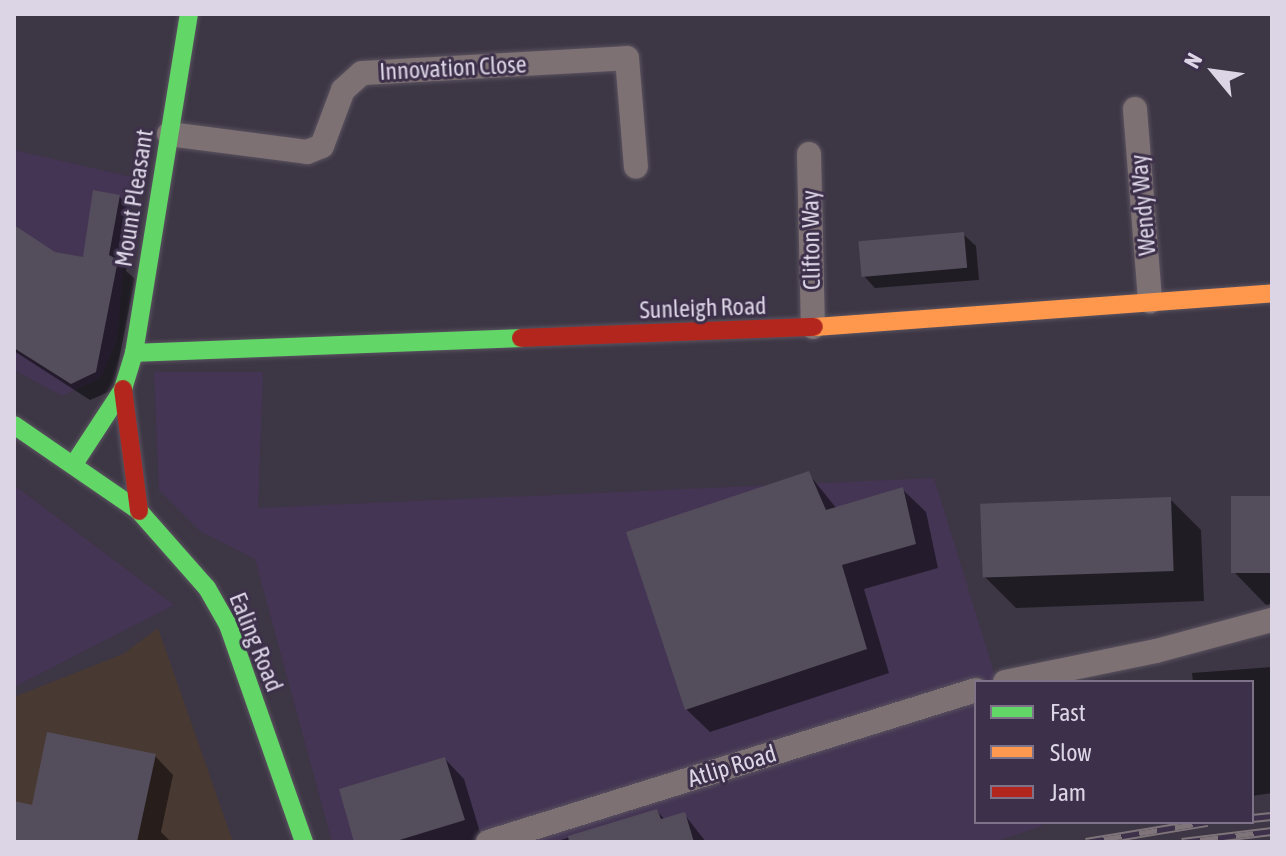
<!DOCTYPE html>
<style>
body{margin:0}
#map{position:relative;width:1286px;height:856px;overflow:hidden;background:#3d3644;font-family:"Asap Condensed",sans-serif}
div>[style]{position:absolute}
.built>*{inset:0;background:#443554}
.education>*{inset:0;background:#493933}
.shadow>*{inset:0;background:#0007}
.building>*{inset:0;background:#544d5b;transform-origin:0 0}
.roads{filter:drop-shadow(0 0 2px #5a5360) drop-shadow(0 0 2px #5a5360)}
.street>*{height:24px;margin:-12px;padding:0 12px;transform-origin:12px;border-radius:12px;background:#7e7173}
.fast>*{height:18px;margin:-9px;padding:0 9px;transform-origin:9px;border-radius:9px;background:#63d668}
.slow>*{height:18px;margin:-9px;padding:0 9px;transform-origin:9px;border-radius:9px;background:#ff974d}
.jam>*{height:18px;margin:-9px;padding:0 9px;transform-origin:9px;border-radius:9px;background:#b3261e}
.rail>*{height:9px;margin-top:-4.5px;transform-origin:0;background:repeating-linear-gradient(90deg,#3d304a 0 18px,#7e747a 0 36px);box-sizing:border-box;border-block:2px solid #7e747a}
span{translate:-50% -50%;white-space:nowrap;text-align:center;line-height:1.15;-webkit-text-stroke:6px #3d304a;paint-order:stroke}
.street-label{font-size:24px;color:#dcd5e6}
.frame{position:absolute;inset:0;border:16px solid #dcd5e6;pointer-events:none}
.legend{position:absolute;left:974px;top:680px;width:280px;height:144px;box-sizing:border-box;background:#3d304a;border:2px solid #7d7288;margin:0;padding:10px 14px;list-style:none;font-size:24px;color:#dcd5e6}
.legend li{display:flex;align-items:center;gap:16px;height:40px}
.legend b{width:40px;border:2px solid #7d7288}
.north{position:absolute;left:1174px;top:32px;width:80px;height:80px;-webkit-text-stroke:6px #3d304a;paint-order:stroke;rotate:299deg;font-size:22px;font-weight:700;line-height:32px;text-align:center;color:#dcd5e6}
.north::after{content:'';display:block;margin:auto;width:28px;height:36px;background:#dcd5e6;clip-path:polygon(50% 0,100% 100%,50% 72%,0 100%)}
</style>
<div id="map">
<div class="built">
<i style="clip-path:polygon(14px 150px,132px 177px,117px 339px,101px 378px,62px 396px,14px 370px)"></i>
<i style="clip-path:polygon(154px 372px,263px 372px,258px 508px,934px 478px,997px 682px,976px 682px,976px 822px,1040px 822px,1042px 826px,994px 842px,332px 842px,255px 559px,200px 531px,159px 490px)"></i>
<i style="clip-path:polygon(14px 485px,174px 605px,14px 687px)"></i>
</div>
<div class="education">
<i style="clip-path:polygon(158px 628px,233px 842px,14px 842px,14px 697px,123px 654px)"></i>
</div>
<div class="shadow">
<i style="clip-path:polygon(119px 196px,136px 214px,126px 271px,135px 279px,113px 390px,90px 400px,14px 351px,14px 228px,55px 254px,85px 259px)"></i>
<i style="clip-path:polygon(963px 234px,976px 246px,979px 280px,875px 288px,863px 275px)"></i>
<i style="clip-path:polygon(808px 473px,837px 509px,902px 489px,926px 512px,938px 568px,864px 589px,889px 673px,710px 732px,686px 709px)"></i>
<i style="clip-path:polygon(1272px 498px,1272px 604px,1266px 605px,1235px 573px)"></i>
<i style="clip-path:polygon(1170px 499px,1201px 530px,1204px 601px,1016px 608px,985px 577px)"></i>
<i style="clip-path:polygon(1272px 667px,1272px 793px,1252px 796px,1252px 682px,1193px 682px,1192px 673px)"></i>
<i style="clip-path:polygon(155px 756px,173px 775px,161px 832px,171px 842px,14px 842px,14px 803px,33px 807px)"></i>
<i style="clip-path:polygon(445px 759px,464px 779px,483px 842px,356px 842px)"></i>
<i style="clip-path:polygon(657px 811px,665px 820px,684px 814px,706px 842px,554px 842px)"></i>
</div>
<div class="building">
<i style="clip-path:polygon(93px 190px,120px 195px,109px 255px,118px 260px,96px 372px,71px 384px,14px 348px,14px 225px,55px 252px,83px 257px)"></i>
<i style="left:964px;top:232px;width:36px;height:106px;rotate:85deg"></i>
<i style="clip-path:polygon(809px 471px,826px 510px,903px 487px,916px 544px,842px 565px,867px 649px,685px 710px,626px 532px)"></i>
<i style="left:1272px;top:496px;width:77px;height:41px;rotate:90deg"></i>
<i style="left:1171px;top:497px;width:74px;height:191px;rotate:88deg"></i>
<i style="clip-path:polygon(47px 732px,156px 754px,137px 842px,14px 842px,14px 801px,32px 805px)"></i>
<i style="clip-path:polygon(445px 757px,465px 820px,393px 842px,354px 842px,339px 789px)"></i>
<i style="clip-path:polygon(657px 809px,661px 819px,685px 812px,694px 842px,569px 842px,568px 836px)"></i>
</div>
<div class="roads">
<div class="street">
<i style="left:1135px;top:109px;width:193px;rotate:85.5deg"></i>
<i style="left:169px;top:134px;width:139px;rotate:7.4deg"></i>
<i style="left:307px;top:152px;width:16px;rotate:-22deg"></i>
<i style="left:322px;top:146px;width:60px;rotate:-69.4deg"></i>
<i style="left:343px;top:90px;width:25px;rotate:-42deg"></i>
<i style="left:362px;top:73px;width:265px;rotate:-3.2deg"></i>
<i style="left:627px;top:58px;width:109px;rotate:85.3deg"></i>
<i style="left:809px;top:154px;width:173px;rotate:88.7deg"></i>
<i style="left:1005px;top:682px;width:154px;rotate:-11.6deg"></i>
<i style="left:1156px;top:651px;width:120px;rotate:-15deg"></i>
<i style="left:488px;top:842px;width:511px;rotate:-17.3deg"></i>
</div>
<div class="fast">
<i style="left:134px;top:353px;width:387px;rotate:-2.2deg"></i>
<i style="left:14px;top:425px;width:152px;rotate:34.5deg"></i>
<i style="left:139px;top:511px;width:103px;rotate:48.6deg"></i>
<i style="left:207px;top:588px;width:43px;rotate:60.4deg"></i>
<i style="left:228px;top:625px;width:230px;rotate:70.7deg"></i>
<i style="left:74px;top:464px;width:90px;rotate:-56.8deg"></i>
<i style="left:123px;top:389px;width:38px;rotate:-73deg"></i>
<i style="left:134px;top:353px;width:343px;rotate:-80.8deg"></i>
</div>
<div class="slow">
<i style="left:814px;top:327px;width:459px;rotate:-4.2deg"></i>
</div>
<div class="jam">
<i style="left:521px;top:338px;width:293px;rotate:-2.2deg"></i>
<i style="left:123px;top:389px;width:123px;rotate:82.5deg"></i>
</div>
</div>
<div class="rail">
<i style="left:1252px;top:818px;width:20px;rotate:-6deg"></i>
<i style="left:1086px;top:842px;width:123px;rotate:-9.4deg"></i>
<i style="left:1182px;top:842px;width:91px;rotate:-7deg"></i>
</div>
<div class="street-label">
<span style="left:453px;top:68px;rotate:-3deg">Innovation Close</span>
<span style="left:134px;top:198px;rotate:-81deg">Mount Pleasant</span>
<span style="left:1143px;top:205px;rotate:-95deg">Wendy Way</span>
<span style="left:811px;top:240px;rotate:-91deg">Clifton Way</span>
<span style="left:703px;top:308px;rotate:-2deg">Sunleigh Road</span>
<span style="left:256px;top:642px;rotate:68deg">Ealing Road</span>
<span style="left:732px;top:766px;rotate:-17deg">Atlip Road</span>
</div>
<div class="frame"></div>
<ul class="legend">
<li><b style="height:10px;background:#63d668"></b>Fast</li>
<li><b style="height:10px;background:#ff974d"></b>Slow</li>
<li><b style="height:10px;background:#b3261e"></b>Jam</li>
</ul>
<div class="north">N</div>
</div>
